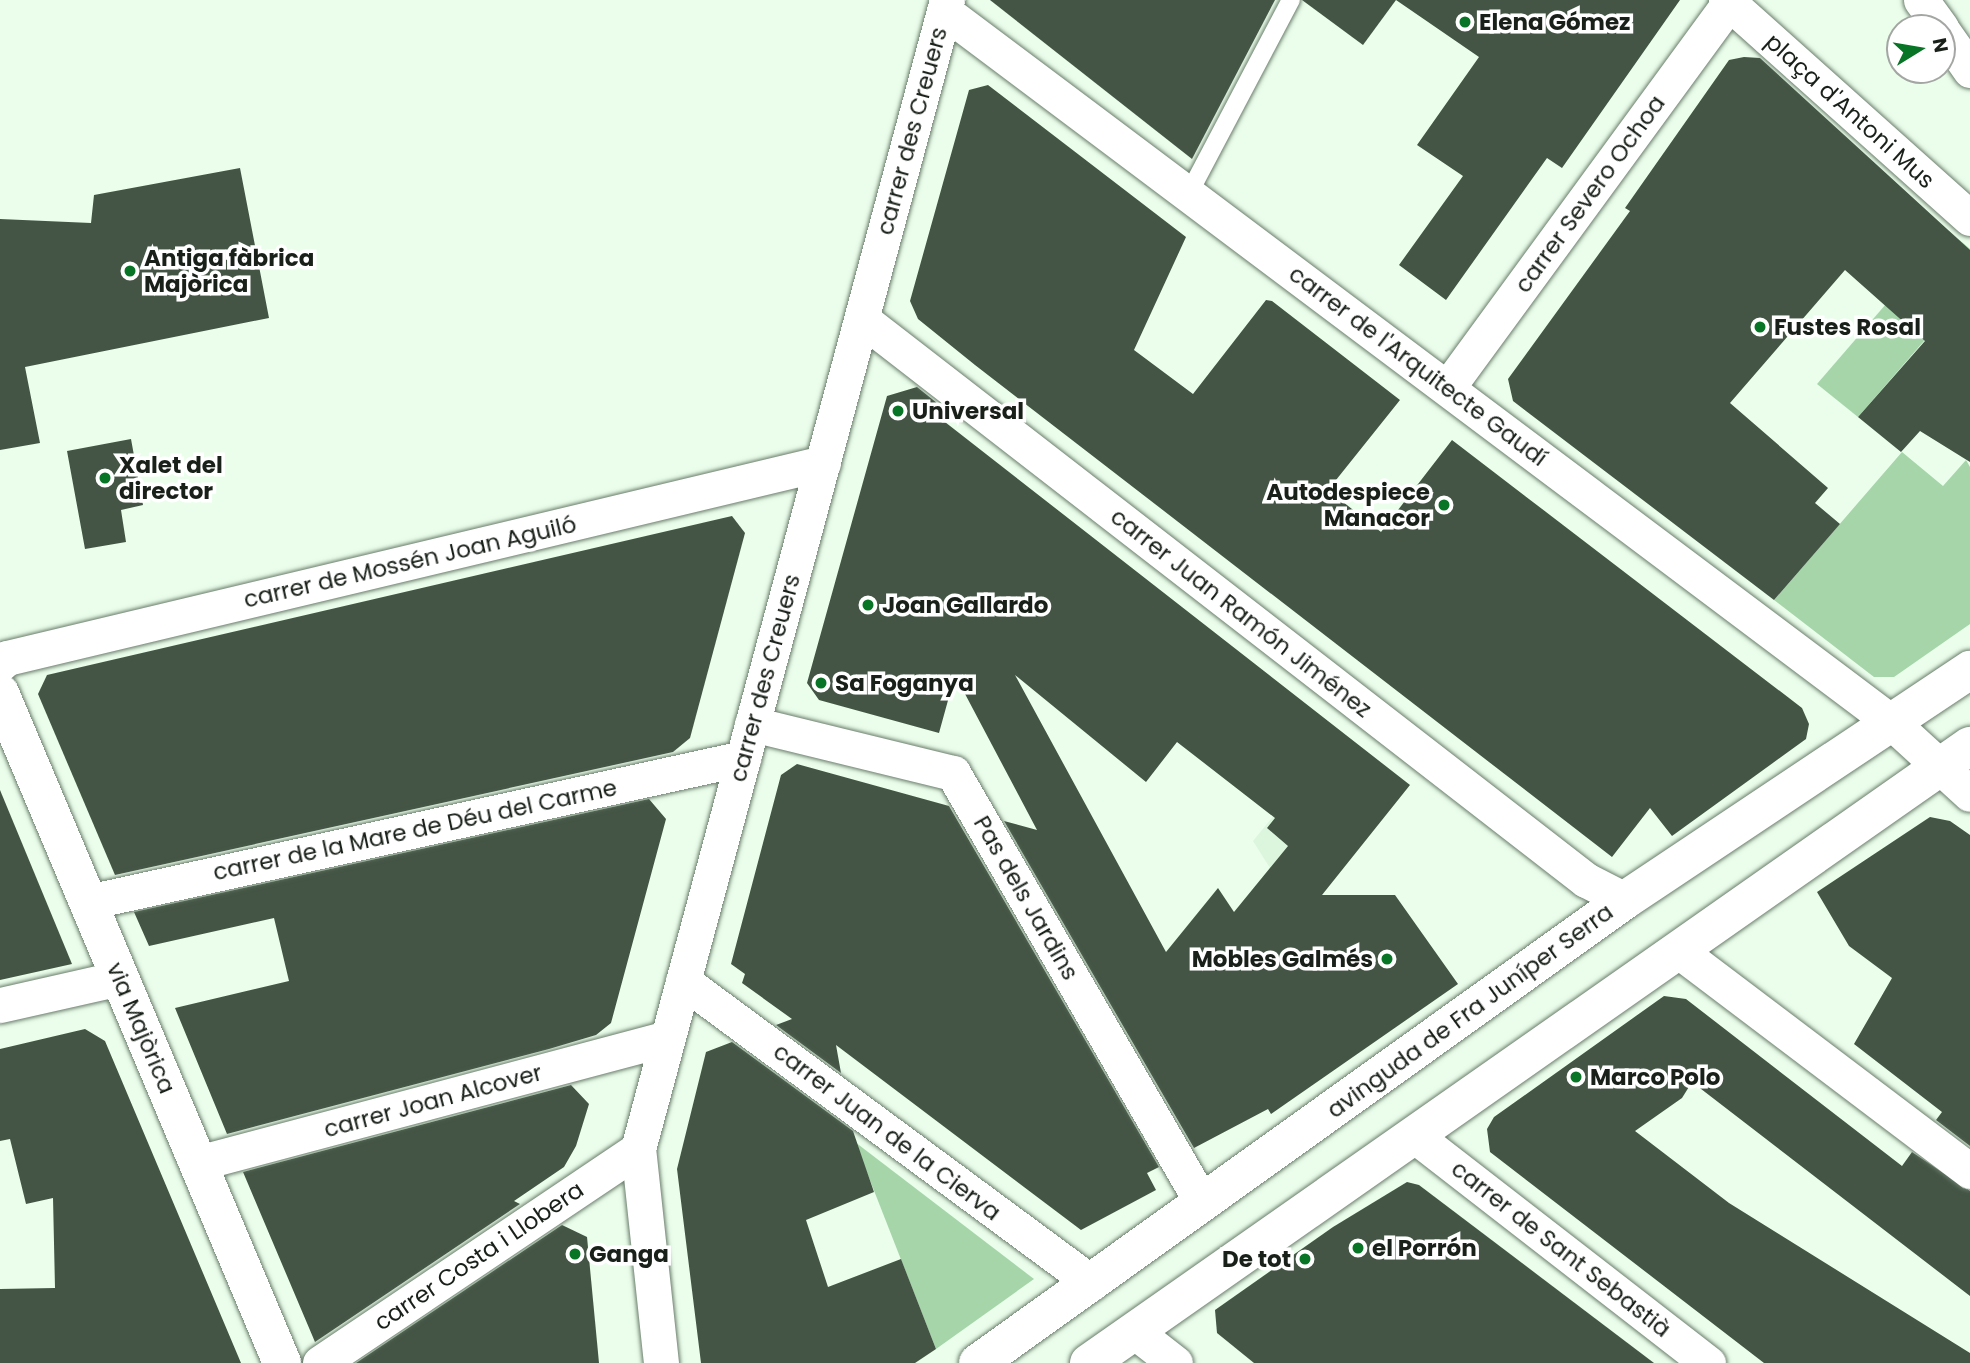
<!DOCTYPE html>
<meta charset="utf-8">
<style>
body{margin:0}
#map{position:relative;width:1970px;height:1363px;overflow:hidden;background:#eafeeb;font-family:Poppins,sans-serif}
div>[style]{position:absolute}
.built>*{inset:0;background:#dcf6dd}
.green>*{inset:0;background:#a6d5a9}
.building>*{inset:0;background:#445545}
.roads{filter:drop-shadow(0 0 2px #6a7c6b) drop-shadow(0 0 2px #6a7c6b)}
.lane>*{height:18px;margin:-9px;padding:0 9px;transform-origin:9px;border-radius:9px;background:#fff}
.street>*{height:35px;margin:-17.5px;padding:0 17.5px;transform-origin:17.5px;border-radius:17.5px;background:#fff}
.secondary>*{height:38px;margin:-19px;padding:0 19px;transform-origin:19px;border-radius:19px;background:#fff}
.dots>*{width:19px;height:19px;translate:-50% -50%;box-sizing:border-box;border:4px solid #fff;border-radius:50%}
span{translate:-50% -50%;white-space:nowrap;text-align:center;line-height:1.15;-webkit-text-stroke:7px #fff;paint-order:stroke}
.poi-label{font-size:23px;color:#192019;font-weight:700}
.left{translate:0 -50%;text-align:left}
.right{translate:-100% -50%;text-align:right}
.street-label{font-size:23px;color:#192019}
.north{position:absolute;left:1886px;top:14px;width:70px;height:70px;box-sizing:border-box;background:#fff;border:2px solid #a3a6a3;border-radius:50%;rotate:79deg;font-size:19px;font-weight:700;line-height:28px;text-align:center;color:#192019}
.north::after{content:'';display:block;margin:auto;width:24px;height:32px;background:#087426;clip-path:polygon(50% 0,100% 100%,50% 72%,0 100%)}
</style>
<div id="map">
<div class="built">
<i style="clip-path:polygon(1365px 750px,1270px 868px,1253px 841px,1311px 770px)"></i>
</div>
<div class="green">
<i style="clip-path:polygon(1949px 231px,1970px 249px,1970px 288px,1858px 417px,1817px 384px)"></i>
<i style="clip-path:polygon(1902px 452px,1943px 486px,1966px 460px,1970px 467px,1970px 624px,1894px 677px,1874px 677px,1774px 600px)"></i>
<i style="clip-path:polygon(855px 1142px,1034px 1279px,936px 1349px)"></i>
</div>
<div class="building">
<i style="clip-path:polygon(990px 0,1275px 0,1192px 159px)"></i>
<i style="clip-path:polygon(1302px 0,1396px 0,1363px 45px)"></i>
<i style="clip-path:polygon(1396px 0,1680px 0,1562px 168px,1547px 158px,1446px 300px,1399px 265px,1463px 176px,1417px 145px,1479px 57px)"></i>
<i style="clip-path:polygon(1744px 57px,1760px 58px,1970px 250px,1970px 462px,1920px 431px,1901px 452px,1858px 417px,1925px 341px,1845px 270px,1730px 403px,1828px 488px,1815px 503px,1840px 524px,1774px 600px,1513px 401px,1508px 379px,1630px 211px,1625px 208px,1729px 60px)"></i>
<i style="clip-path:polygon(988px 85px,1186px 237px,1134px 350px,1193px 394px,1266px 300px,1272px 301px,1400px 400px,1328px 490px,1381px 532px,1452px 440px,1802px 708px,1809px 724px,1806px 739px,1672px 836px,1650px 808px,1612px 857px,975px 365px,918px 319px,910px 301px,969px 90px)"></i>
<i style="clip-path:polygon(240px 168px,269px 318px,25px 367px,40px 443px,0 450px,0 219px,91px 223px,94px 195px)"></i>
<i style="clip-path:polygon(evenodd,917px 387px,942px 407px,936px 415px,1410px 785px,1322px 895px,1395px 895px,1458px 984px,1271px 1114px,1268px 1109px,1194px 1148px,1004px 821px,1037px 830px,955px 675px,939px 733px,819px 700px,807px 683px,887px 396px,917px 387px,1015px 675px,1146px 782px,1177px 742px,1275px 818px,1267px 828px,1288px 846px,1234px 912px,1218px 888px,1166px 952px,1015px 675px)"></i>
<i style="clip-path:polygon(131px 439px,143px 505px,121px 510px,126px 542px,85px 549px,67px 451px)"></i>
<i style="clip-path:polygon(732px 516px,745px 533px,690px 738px,673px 752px,115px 875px,38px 694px,47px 675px)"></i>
<i style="clip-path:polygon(797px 764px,949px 806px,1159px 1167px,1147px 1173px,1156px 1190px,1081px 1230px,836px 1045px,841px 1073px,776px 1025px,792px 1019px,742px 983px,745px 974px,731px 964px,781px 775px)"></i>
<i style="clip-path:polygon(0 790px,72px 964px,0 980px)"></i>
<i style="clip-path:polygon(649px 799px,666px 819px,611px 1023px,596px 1035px,549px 1049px,227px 1134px,175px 1008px,289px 981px,274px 918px,149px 946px,134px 912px)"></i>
<i style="clip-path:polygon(1930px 817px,1950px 821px,1970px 835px,1970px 1146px,1936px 1120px,1942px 1112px,1854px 1044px,1892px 978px,1849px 946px,1817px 892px)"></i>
<i style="clip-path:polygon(1664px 996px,1686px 999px,1902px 1166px,1912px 1152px,1970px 1191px,1970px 1296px,1692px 1082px,1682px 1098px,1635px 1131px,1729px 1203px,1970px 1353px,1970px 1363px,1764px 1363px,1490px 1152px,1487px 1129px,1494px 1117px)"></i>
<i style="clip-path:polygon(85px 1029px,105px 1041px,241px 1363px,0 1363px,0 1289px,55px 1288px,53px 1198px,26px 1204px,10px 1139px,0 1141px,0 1049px)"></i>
<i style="clip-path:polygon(732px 1042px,853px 1131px,874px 1192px,806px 1220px,828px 1287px,901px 1259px,936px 1349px,915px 1363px,701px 1363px,677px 1169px,706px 1052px)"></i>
<i style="clip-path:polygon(571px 1085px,589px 1104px,576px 1146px,564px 1167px,514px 1201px,520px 1204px,315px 1342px,243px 1172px)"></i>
<i style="clip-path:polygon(1407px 1182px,1419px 1185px,1654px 1363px,1254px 1363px,1217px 1333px,1215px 1310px,1333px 1227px)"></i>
<i style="clip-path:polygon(562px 1225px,587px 1237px,599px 1363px,356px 1363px)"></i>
</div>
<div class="roads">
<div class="lane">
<i style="left:1188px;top:195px;width:221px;rotate:-62.2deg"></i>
</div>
<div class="street">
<i style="left:1726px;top:0;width:327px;rotate:41.8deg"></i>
<i style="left:1921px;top:0;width:34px;rotate:54deg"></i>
<i style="left:944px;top:11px;width:1183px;rotate:36.89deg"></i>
<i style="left:1890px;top:721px;width:108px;rotate:42.4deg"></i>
<i style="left:1942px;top:30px;width:49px;rotate:55deg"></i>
<i style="left:862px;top:319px;width:916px;rotate:37.77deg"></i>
<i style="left:1586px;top:880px;width:44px;rotate:27.1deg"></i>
<i style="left:1448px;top:387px;width:479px;rotate:-53.8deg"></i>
<i style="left:0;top:664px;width:9px;rotate:-41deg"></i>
<i style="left:7px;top:658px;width:839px;rotate:-13.44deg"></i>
<i style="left:752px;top:724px;width:207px;rotate:13.7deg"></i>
<i style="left:953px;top:773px;width:496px;rotate:59.9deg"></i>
<i style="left:88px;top:902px;width:671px;rotate:-12.4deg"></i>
<i style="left:1679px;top:951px;width:365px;rotate:37.1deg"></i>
<i style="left:683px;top:981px;width:508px;rotate:36.44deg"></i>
<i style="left:0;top:1005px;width:123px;rotate:-12.7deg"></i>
<i style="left:1415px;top:1136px;width:371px;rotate:37.8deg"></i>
<i style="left:198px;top:1163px;width:486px;rotate:-14.9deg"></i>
<i style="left:1134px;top:1331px;width:52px;rotate:38deg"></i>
<i style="left:320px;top:1363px;width:383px;rotate:-33.9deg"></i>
<i style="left:661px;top:1363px;width:215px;rotate:-96.1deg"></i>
<i style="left:638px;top:1149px;width:1190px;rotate:-74.95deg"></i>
</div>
<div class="secondary">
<i style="left:0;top:693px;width:727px;rotate:67.17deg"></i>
<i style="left:978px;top:1363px;width:796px;rotate:-35.59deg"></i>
<i style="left:1625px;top:900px;width:415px;rotate:-33.7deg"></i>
<i style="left:1089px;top:1363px;width:1076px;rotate:-35.01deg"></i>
</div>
</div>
<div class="dots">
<i style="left:1465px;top:22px;background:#087426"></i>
<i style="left:130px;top:271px;background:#087426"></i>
<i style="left:1760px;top:327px;background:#087426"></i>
<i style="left:898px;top:411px;background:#087426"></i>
<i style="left:105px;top:478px;background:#087426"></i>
<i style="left:1444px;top:505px;background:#087426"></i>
<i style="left:868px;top:605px;background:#087426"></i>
<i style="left:821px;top:683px;background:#087426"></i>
<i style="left:1387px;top:959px;background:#087426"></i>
<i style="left:1576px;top:1077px;background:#087426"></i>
<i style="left:1358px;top:1248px;background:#087426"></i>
<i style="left:575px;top:1254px;background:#087426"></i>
<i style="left:1305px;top:1259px;background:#087426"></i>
</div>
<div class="poi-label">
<span class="left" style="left:1479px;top:22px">Elena Gómez</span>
<span class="left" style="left:144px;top:271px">Antiga fàbrica<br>Majòrica</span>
<span class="left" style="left:1774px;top:327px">Fustes Rosal</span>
<span class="left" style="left:912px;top:411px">Universal</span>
<span class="left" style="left:119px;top:478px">Xalet del<br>director</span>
<span class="right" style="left:1430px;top:505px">Autodespiece<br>Manacor</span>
<span class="left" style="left:882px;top:605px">Joan Gallardo</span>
<span class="left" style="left:835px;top:683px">Sa Foganya</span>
<span class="right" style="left:1373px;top:959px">Mobles Galmés</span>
<span class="left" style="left:1590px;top:1077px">Marco Polo</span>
<span class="left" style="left:1372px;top:1248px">el Porrón</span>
<span class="left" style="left:589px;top:1254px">Ganga</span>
<span class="right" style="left:1291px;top:1259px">De tot</span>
</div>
<div class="street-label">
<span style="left:1850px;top:111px;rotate:42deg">plaça d'Antoni Mus</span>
<span style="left:912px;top:131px;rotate:-75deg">carrer des Creuers</span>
<span style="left:1590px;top:194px;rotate:-54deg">carrer Severo Ochoa</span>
<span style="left:1418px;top:366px;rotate:37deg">carrer de l'Arquitecte Gaudí</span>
<span style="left:410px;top:562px;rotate:-13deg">carrer de Mossén Joan Aguiló</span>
<span style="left:1241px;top:613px;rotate:38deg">carrer Juan Ramón Jiménez</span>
<span style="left:765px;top:678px;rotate:-75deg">carrer des Creuers</span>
<span style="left:415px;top:830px;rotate:-12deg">carrer de la Mare de Déu del Carme</span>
<span style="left:1026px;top:898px;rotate:60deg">Pas dels Jardins</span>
<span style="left:1470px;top:1011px;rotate:-36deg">avinguda de Fra Juníper Serra</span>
<span style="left:141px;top:1028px;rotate:67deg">via Majòrica</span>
<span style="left:433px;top:1101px;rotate:-15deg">carrer Joan Alcover</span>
<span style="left:887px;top:1132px;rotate:37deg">carrer Juan de la Cierva</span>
<span style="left:1561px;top:1249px;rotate:38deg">carrer de Sant Sebastià</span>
<span style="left:479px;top:1256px;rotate:-34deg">carrer Costa i Llobera</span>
</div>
<div class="north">N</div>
</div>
